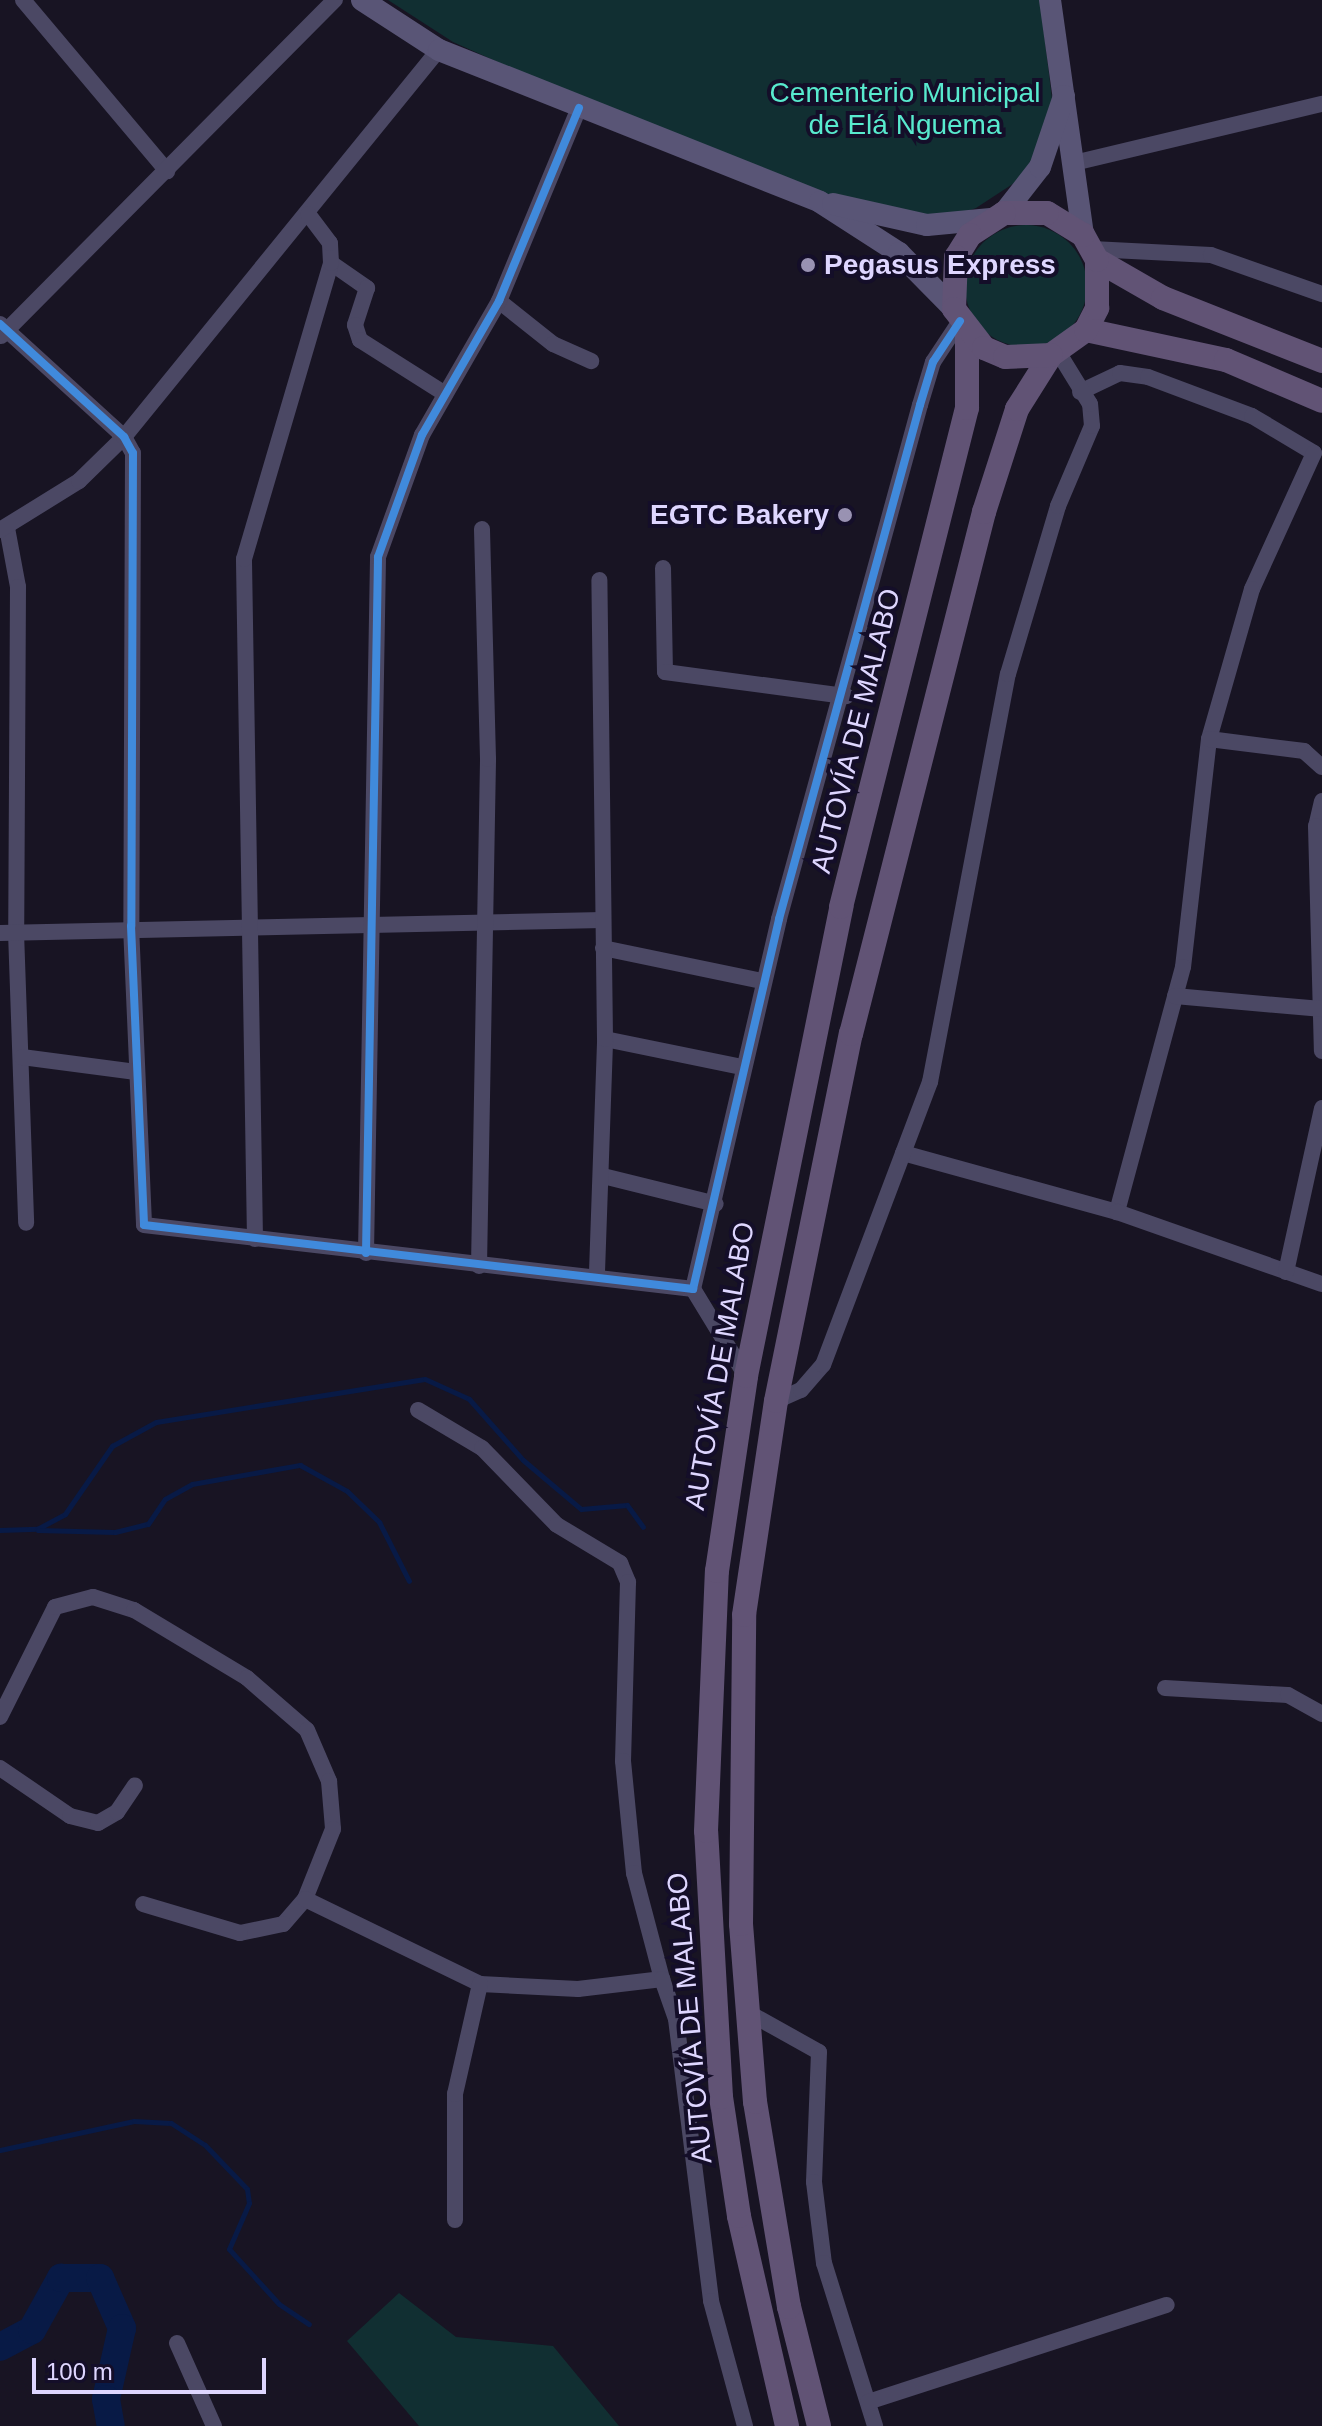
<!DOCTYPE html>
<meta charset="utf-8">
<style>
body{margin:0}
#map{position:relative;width:1322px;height:2426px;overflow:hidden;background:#181423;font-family:Arial,sans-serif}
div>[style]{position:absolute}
.green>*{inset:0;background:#112f32}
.round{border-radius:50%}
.stream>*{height:5px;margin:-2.5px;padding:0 2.5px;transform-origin:2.5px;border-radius:2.5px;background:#081a46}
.river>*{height:28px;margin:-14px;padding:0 14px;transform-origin:14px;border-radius:14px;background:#081a46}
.street>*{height:16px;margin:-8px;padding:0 8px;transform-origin:8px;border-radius:8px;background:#4b4864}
.secondary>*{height:22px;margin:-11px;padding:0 11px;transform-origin:11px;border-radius:11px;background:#595576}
.primary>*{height:24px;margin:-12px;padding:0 12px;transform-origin:12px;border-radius:12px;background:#615375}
.cycleway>*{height:8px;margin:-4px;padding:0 4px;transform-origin:4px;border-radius:4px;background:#408adc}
.dots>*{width:22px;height:22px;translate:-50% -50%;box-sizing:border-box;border:4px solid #140e29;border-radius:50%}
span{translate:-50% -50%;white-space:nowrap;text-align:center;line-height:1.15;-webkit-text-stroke:8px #140e29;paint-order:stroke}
.park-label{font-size:28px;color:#58eace}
.poi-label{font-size:28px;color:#ded6ff;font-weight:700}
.left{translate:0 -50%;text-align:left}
.right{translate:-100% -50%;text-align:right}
.street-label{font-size:28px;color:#ded6ff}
.scale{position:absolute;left:32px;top:2358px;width:234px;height:36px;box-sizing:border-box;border:4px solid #ded6ff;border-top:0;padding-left:10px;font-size:24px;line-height:28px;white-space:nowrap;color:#ded6ff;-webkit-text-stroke:6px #140e29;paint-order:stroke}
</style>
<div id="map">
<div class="green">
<i style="clip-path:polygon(388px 0,1040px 0,1053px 107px,1047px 134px,1022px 178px,976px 208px,949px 218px,856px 208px,538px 80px,453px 42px)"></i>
<i class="round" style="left:965px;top:225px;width:122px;height:122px"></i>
<i style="clip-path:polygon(399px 2293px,456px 2337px,553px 2346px,619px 2426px,419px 2426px,347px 2341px)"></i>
</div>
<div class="stream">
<i style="left:0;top:1530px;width:37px;rotate:-2deg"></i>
<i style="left:37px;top:1529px;width:32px;rotate:-28deg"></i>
<i style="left:65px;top:1514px;width:83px;rotate:-55.3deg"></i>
<i style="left:112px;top:1446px;width:50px;rotate:-28.6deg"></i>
<i style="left:156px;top:1422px;width:272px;rotate:-9.1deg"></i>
<i style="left:425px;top:1379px;width:48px;rotate:24.4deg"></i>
<i style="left:469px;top:1399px;width:81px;rotate:48.5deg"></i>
<i style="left:523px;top:1460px;width:76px;rotate:40.2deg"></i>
<i style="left:581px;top:1509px;width:46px;rotate:-5deg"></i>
<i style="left:627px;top:1505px;width:27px;rotate:54deg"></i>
<i style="left:38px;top:1530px;width:77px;rotate:1.5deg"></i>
<i style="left:115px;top:1532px;width:34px;rotate:-14deg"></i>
<i style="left:148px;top:1524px;width:30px;rotate:-56deg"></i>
<i style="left:165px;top:1499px;width:31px;rotate:-29deg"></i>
<i style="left:192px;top:1484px;width:110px;rotate:-10deg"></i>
<i style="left:300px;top:1465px;width:54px;rotate:29deg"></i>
<i style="left:347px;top:1491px;width:45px;rotate:44.1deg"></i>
<i style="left:379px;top:1522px;width:66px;rotate:63deg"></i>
<i style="left:0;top:2150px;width:137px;rotate:-12.2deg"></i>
<i style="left:134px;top:2121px;width:37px;rotate:3deg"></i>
<i style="left:171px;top:2123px;width:40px;rotate:32.9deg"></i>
<i style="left:205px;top:2145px;width:61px;rotate:46.3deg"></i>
<i style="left:247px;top:2189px;width:14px;rotate:82deg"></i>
<i style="left:249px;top:2203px;width:50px;rotate:113.5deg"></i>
<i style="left:229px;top:2249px;width:74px;rotate:47.7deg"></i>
<i style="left:279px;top:2304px;width:36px;rotate:34deg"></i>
</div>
<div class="river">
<i style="left:0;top:2347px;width:36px;rotate:-28deg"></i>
<i style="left:32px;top:2330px;width:60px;rotate:-60.9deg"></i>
<i style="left:61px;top:2278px;width:39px"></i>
<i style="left:100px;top:2278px;width:55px;rotate:66.3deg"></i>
<i style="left:122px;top:2328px;width:73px;rotate:102.7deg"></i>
<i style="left:106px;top:2399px;width:27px;rotate:80deg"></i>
</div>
<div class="street">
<i style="left:23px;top:0;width:224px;rotate:49.9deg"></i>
<i style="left:1078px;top:162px;width:251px;rotate:-13.4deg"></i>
<i style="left:1092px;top:249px;width:119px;rotate:2.9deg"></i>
<i style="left:1211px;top:255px;width:118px;rotate:19.4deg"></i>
<i style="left:331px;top:263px;width:44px;rotate:34.8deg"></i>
<i style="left:367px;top:288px;width:39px;rotate:108deg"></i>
<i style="left:355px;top:325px;width:16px;rotate:72deg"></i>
<i style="left:360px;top:340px;width:101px;rotate:32.4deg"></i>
<i style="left:499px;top:301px;width:69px;rotate:38.5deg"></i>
<i style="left:553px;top:344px;width:42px;rotate:24.1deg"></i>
<i style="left:0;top:324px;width:168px;rotate:42.3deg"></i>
<i style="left:124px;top:437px;width:18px;rotate:61deg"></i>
<i style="left:133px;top:453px;width:473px;rotate:90.2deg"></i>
<i style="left:131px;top:926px;width:299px;rotate:87.5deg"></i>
<i style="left:144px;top:1225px;width:553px;rotate:6.65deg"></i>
<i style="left:693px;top:1289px;width:380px;rotate:-76.9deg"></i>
<i style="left:779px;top:919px;width:533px;rotate:-74.66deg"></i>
<i style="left:920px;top:405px;width:45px;rotate:-73.2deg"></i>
<i style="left:933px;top:362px;width:49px;rotate:-56.6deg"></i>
<i style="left:1px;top:336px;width:474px;rotate:-45.2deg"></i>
<i style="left:1080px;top:392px;width:44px;rotate:-25.4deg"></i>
<i style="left:1120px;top:373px;width:28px;rotate:8deg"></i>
<i style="left:1148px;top:377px;width:111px;rotate:20.6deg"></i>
<i style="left:1252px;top:416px;width:72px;rotate:30.8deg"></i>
<i style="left:1314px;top:453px;width:149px;rotate:114.5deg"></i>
<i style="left:1252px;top:589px;width:156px;rotate:106deg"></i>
<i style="left:1209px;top:739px;width:229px;rotate:96.5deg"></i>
<i style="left:1183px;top:967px;width:254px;rotate:105.1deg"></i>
<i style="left:7px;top:528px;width:60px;rotate:79.4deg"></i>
<i style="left:18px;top:587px;width:345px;rotate:90.3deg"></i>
<i style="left:16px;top:932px;width:291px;rotate:88deg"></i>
<i style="left:0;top:530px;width:93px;rotate:-31.8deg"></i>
<i style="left:79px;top:481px;width:63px;rotate:-44.4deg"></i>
<i style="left:124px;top:437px;width:499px;rotate:-50.9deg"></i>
<i style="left:663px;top:568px;width:104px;rotate:88.9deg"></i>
<i style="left:665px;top:672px;width:183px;rotate:7.6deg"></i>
<i style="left:1209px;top:739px;width:96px;rotate:7.2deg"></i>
<i style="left:1304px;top:751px;width:24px;rotate:42deg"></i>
<i style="left:1322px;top:801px;width:26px;rotate:103deg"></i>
<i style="left:1316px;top:826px;width:225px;rotate:88.5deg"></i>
<i style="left:0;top:933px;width:603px;rotate:-1.24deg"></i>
<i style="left:603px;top:948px;width:163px;rotate:11.7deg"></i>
<i style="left:1175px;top:996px;width:148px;rotate:5.1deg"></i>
<i style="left:605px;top:1039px;width:139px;rotate:11.6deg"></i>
<i style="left:22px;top:1057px;width:115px;rotate:7.5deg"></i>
<i style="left:903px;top:1153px;width:222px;rotate:15.4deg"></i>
<i style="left:1117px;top:1212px;width:217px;rotate:19.4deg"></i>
<i style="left:603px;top:1176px;width:116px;rotate:13.9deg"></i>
<i style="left:255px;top:1239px;width:680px;rotate:-90.93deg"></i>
<i style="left:244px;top:559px;width:309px;rotate:-73.6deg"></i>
<i style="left:331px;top:263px;width:20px;rotate:-93deg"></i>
<i style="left:330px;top:243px;width:36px;rotate:-127deg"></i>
<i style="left:366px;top:1253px;width:696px;rotate:-89.01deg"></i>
<i style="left:378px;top:557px;width:130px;rotate:-70.2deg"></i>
<i style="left:422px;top:435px;width:155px;rotate:-60.1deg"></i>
<i style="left:499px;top:301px;width:209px;rotate:-67.5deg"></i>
<i style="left:479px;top:1266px;width:507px;rotate:-88.98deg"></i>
<i style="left:488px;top:759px;width:230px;rotate:-91.5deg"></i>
<i style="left:597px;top:1272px;width:233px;rotate:-88deg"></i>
<i style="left:605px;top:1039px;width:459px;rotate:-90.7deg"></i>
<i style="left:1286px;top:1272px;width:168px;rotate:-77.6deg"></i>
<i style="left:693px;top:1289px;width:102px;rotate:58.7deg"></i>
<i style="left:776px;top:1401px;width:27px;rotate:-24deg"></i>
<i style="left:801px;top:1390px;width:33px;rotate:-49deg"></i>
<i style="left:823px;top:1365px;width:303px;rotate:-69.3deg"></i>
<i style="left:930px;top:1082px;width:415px;rotate:-79.2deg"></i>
<i style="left:1008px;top:674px;width:175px;rotate:-73.4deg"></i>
<i style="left:1058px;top:506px;width:87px;rotate:-67deg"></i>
<i style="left:1092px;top:426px;width:22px;rotate:-95deg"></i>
<i style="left:1090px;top:404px;width:61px;rotate:-121.6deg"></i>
<i style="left:418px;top:1410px;width:74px;rotate:30.7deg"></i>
<i style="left:482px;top:1448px;width:107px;rotate:45.8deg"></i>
<i style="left:557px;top:1525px;width:74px;rotate:31.1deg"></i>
<i style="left:620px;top:1563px;width:21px;rotate:67deg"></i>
<i style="left:628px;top:1582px;width:179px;rotate:91.6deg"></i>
<i style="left:623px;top:1761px;width:113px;rotate:84.4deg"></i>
<i style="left:634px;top:1873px;width:110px;rotate:75.2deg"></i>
<i style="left:1165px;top:1688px;width:123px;rotate:3.3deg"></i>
<i style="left:1288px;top:1695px;width:39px;rotate:29deg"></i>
<i style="left:0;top:1717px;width:123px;rotate:-63.4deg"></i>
<i style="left:55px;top:1607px;width:39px;rotate:-15deg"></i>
<i style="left:93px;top:1597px;width:43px;rotate:17.6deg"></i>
<i style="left:134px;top:1610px;width:132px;rotate:31deg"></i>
<i style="left:247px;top:1678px;width:79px;rotate:40.9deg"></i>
<i style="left:307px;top:1730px;width:56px;rotate:66.7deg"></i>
<i style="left:329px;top:1781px;width:48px;rotate:85.2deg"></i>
<i style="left:333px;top:1829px;width:75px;rotate:111.8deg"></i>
<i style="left:305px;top:1899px;width:33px;rotate:131deg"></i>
<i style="left:283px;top:1924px;width:44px;rotate:168.2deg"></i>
<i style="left:240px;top:1933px;width:101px;rotate:-163.4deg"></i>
<i style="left:0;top:1768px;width:85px;rotate:34.4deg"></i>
<i style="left:70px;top:1816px;width:29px;rotate:14deg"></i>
<i style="left:98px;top:1823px;width:22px;rotate:-30deg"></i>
<i style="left:117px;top:1812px;width:32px;rotate:-56deg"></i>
<i style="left:305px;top:1899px;width:195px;rotate:25.9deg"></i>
<i style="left:480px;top:1984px;width:98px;rotate:2.9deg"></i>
<i style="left:578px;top:1989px;width:85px;rotate:-6.8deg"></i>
<i style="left:662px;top:1979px;width:42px;rotate:70.7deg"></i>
<i style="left:676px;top:2019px;width:284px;rotate:82.9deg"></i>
<i style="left:711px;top:2301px;width:130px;rotate:74.8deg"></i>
<i style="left:749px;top:2013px;width:80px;rotate:29.1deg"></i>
<i style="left:819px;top:2052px;width:130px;rotate:92.2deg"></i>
<i style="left:814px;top:2182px;width:82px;rotate:83deg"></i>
<i style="left:824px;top:2263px;width:171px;rotate:72.6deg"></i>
<i style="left:455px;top:2220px;width:126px;rotate:-90deg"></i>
<i style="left:455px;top:2094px;width:113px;rotate:-77.2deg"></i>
<i style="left:177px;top:2343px;width:91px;rotate:66deg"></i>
<i style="left:868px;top:2402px;width:314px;rotate:-18deg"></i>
</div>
<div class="secondary">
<i style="left:362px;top:0;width:92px;rotate:33deg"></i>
<i style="left:439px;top:50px;width:410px;rotate:21.7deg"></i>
<i style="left:820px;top:202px;width:94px;rotate:32.8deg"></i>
<i style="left:899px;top:253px;width:78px;rotate:45.5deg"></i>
<i style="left:1050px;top:0;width:237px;rotate:82deg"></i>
<i style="left:833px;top:204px;width:96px;rotate:12.6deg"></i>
<i style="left:927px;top:225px;width:64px;rotate:-5.4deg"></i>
<i style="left:1004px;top:213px;width:58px;rotate:-52deg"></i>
<i style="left:1040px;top:167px;width:75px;rotate:-71.3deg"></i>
</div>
<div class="primary">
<i style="left:1097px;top:260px;width:76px;rotate:29.9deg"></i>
<i style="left:1163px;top:298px;width:171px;rotate:21.6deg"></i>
<i style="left:1086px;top:330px;width:143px;rotate:12.1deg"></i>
<i style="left:1226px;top:360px;width:104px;rotate:23.1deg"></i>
<i style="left:787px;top:2426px;width:215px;rotate:-102.9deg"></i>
<i style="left:739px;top:2216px;width:120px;rotate:-98.6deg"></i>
<i style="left:721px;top:2097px;width:266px;rotate:-93.2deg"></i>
<i style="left:706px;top:1831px;width:260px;rotate:-87.6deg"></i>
<i style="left:717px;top:1571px;width:197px;rotate:-81.5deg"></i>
<i style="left:746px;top:1376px;width:479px;rotate:-78.5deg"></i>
<i style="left:841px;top:907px;width:515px;rotate:-75.83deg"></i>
<i style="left:967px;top:408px;width:76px;rotate:-90deg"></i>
<i style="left:819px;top:2426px;width:123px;rotate:-104.1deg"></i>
<i style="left:789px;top:2307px;width:208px;rotate:-99.4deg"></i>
<i style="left:755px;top:2102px;width:179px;rotate:-94.5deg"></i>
<i style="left:741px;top:1924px;width:309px;rotate:-89.4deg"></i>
<i style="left:744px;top:1615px;width:216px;rotate:-81.5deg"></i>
<i style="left:776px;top:1401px;width:375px;rotate:-78.5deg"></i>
<i style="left:851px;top:1034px;width:539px;rotate:-75.71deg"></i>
<i style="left:984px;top:512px;width:108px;rotate:-72.2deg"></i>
<i style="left:1017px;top:409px;width:64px;rotate:-57.8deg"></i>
<i style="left:1051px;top:355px;width:43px;rotate:-35.5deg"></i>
<i style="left:1086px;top:330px;width:25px;rotate:-63deg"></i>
<i style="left:1097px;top:308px;width:48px;rotate:-90deg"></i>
<i style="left:1097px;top:260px;width:29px;rotate:-119deg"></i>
<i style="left:1083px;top:235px;width:42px;rotate:-148.6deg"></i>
<i style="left:1047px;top:213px;width:43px;rotate:180deg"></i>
<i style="left:1004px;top:213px;width:40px;rotate:147.1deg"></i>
<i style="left:970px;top:235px;width:26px;rotate:122deg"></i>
<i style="left:956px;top:257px;width:52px;rotate:92.2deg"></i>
<i style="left:954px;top:309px;width:49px;rotate:52.4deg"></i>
<i style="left:984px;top:348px;width:23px;rotate:23deg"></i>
<i style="left:1005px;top:357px;width:46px;rotate:-2.5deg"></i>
</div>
<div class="cycleway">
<i style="left:0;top:324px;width:168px;rotate:42.3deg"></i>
<i style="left:124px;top:437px;width:18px;rotate:61deg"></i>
<i style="left:133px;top:453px;width:473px;rotate:90.2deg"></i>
<i style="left:131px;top:926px;width:299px;rotate:87.5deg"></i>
<i style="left:144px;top:1225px;width:553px;rotate:6.65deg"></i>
<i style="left:693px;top:1289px;width:380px;rotate:-76.9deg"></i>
<i style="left:779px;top:919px;width:533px;rotate:-74.66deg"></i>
<i style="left:920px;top:405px;width:45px;rotate:-73.2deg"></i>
<i style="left:933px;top:362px;width:49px;rotate:-56.6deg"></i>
<i style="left:366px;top:1253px;width:696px;rotate:-89.01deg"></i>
<i style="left:378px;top:557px;width:130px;rotate:-70.2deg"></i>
<i style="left:422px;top:435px;width:155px;rotate:-60.1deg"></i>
<i style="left:499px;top:301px;width:209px;rotate:-67.5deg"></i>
</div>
<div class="dots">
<i style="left:808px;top:265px;background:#9992b2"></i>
<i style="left:845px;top:515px;background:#9992b2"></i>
</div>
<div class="park-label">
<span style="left:905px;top:109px">Cementerio Municipal<br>de Elá Nguema</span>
</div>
<div class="poi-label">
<span class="left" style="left:824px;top:265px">Pegasus Express</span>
<span class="right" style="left:829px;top:515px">EGTC Bakery</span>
</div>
<div class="street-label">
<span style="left:856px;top:731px;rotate:-76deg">AUTOVÍA DE MALABO</span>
<span style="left:720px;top:1366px;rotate:-80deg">AUTOVÍA DE MALABO</span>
<span style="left:690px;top:2018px;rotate:-95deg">AUTOVÍA DE MALABO</span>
</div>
<div class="scale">100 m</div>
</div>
